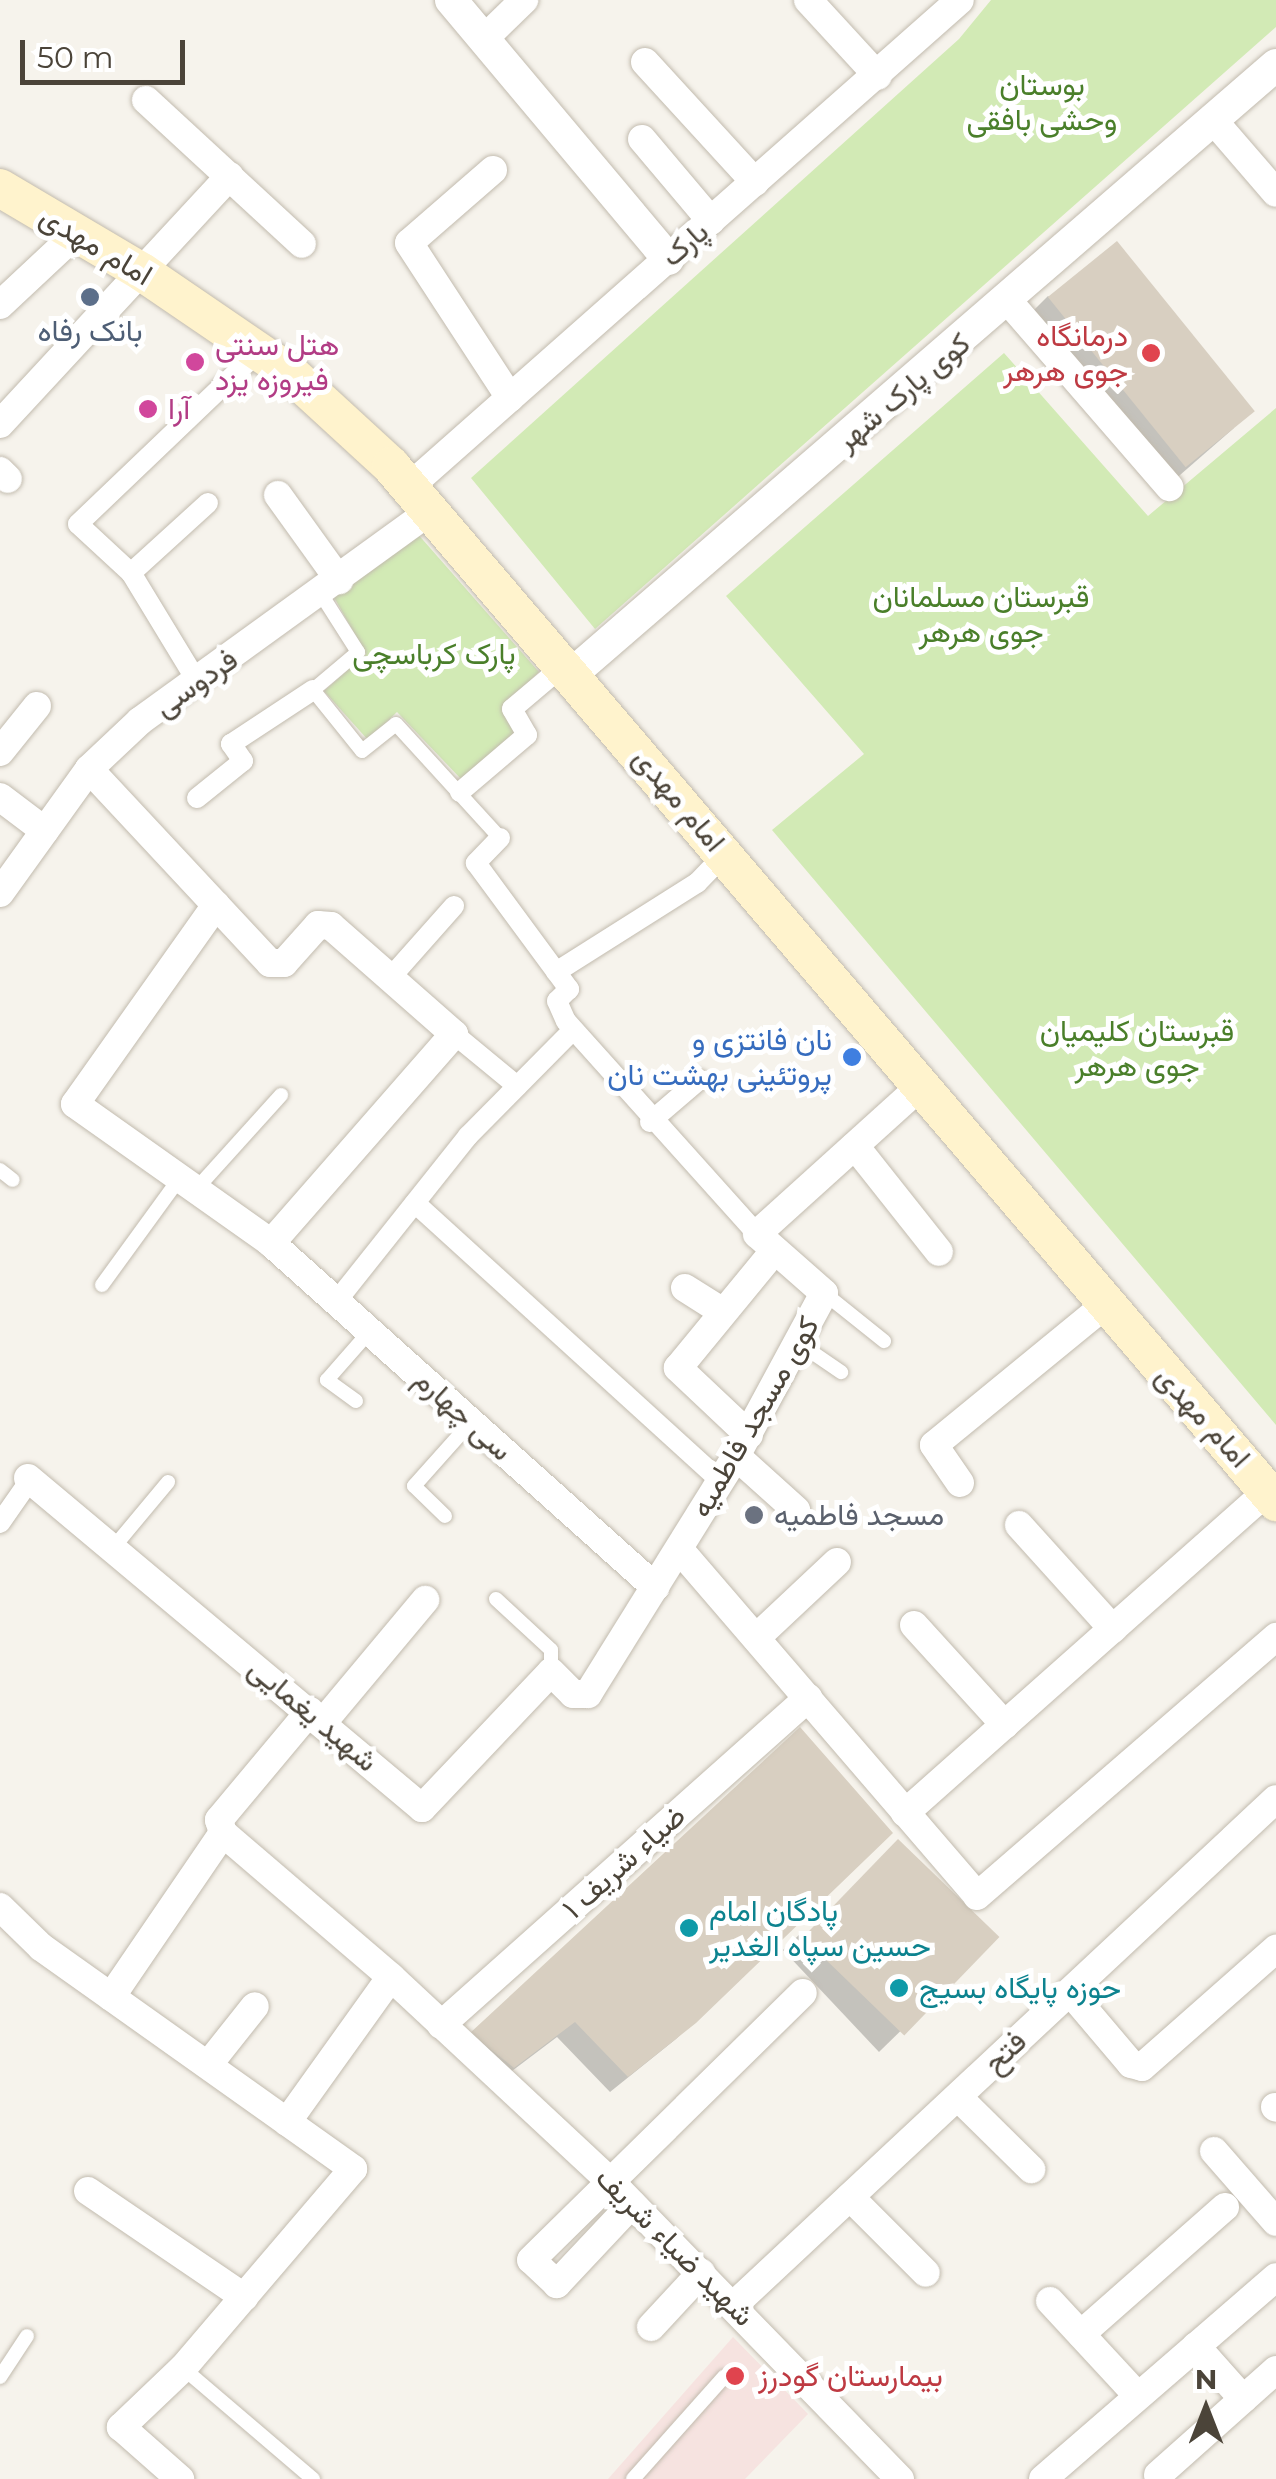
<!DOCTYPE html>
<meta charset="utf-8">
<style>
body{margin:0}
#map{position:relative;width:1276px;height:2479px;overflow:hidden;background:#f6f3ec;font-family:Montserrat,Vazirmatn,sans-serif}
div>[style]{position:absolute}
.medical>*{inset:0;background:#f6e3e0}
.green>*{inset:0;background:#d2eab5}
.shadow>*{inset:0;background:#0003}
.building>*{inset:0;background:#d8cfc1;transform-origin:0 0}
.roads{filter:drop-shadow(0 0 2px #c2bbae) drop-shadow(0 0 2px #c2bbae)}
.service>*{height:14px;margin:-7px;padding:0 7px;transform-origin:7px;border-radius:7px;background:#fff}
.pedestrian>*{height:20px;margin:-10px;padding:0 10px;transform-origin:10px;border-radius:10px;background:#fff}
.minor>*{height:28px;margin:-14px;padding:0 14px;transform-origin:14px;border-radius:14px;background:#fff}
.tertiary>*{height:32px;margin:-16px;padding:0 16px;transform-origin:16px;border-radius:16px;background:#fff}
.secondary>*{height:38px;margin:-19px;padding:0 19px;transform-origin:19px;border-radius:19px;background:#fff3cd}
.dots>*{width:28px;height:28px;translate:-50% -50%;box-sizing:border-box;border:5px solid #fff;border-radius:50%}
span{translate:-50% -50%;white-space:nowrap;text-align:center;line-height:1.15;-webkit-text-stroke:10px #fff;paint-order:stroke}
.park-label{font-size:30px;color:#4a7f2a}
.street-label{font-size:30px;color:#4b4439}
.service-label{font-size:30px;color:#4e5e75}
.health-label{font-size:30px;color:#be3a42}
.right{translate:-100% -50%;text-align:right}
.left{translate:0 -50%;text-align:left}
.hotel-label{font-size:30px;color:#b23c85}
.shop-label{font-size:30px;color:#366cbe}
.worship-label{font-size:30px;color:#5b616d}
.culture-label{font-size:30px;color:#0d838f}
.north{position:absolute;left:1156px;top:2359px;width:100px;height:100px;-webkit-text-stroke:8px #fff;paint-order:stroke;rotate:0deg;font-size:28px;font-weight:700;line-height:40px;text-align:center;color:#4b4439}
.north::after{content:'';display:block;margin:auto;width:35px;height:45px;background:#4b4439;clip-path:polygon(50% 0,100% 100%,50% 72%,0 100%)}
.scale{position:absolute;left:20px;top:40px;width:165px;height:45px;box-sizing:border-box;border:5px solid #4b4439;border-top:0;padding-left:12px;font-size:30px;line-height:35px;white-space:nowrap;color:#4b4439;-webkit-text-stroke:8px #fff;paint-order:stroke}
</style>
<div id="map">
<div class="medical">
<i style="clip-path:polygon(733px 2337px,808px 2414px,745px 2479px,608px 2479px)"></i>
</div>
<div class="green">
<i style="clip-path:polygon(991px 0,1276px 0,1276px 27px,595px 629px,471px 478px,959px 39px)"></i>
<i style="clip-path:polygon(1004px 353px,1148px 516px,1276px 408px,1276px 1425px,772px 830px,864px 754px,726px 596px)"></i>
<i style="clip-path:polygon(416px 532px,539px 672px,504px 705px,520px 734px,462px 780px,397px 712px,368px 740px,324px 691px,366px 654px,331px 592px)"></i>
</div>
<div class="shadow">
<i style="clip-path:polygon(1048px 296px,1234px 428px,1172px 482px,1031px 313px)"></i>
<i style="clip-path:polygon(889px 1833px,676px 2039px,610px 2092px,557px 2037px,496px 2083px,455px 2051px)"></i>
<i style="clip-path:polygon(800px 1934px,996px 1938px,879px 2052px,783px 1950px)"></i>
</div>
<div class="building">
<i style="left:1117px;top:241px;width:219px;height:89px;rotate:51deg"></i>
<i style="clip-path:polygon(800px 1727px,893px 1833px,696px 2023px,628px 2077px,575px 2022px,514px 2068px,470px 2033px)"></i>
<i style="left:898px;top:1839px;width:141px;height:137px;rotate:44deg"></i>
</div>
<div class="roads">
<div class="service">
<i style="left:321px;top:594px;width:69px;rotate:57.5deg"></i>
<i style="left:358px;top:652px;width:59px;rotate:139.8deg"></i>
<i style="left:313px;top:690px;width:78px;rotate:51.2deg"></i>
<i style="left:362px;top:751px;width:43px;rotate:-38.5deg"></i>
<i style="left:396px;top:724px;width:154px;rotate:47.6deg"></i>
<i style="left:0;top:1170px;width:16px;rotate:38deg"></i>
<i style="left:198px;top:1187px;width:124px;rotate:-47.9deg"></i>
<i style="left:102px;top:1285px;width:136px;rotate:-54deg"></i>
<i style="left:824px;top:1293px;width:77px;rotate:38.7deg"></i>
<i style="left:800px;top:1344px;width:50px;rotate:34.3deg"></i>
<i style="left:356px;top:1401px;width:36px;rotate:-144deg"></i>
<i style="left:327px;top:1380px;width:65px;rotate:-48.7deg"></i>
<i style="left:445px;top:1516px;width:43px;rotate:-135.9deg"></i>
<i style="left:414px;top:1486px;width:86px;rotate:-48.3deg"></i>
<i style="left:113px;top:1548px;width:86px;rotate:-50.2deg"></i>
<i style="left:496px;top:1599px;width:75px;rotate:42.8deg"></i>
<i style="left:551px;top:1650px;width:22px;rotate:90deg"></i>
<i style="left:183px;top:2368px;width:171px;rotate:40.5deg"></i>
<i style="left:0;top:2377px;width:49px;rotate:-56.6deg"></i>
<i style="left:633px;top:2479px;width:137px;rotate:-48.3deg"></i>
</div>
<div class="pedestrian">
<i style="left:131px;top:573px;width:104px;rotate:-42.3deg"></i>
<i style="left:198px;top:683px;width:129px;rotate:-121.3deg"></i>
<i style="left:131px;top:573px;width:72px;rotate:-137.2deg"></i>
<i style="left:78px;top:524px;width:249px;rotate:-43.7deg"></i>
<i style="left:460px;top:792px;width:88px;rotate:-40.4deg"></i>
<i style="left:527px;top:735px;width:30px;rotate:-120deg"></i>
<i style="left:512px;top:709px;width:68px;rotate:-40.2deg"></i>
<i style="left:197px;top:798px;width:59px;rotate:-38.8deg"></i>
<i style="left:243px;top:761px;width:21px;rotate:-125deg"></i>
<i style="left:231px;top:744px;width:98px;rotate:-33.4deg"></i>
<i style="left:500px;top:838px;width:35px;rotate:134deg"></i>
<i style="left:476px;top:863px;width:157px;rotate:53.6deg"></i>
<i style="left:569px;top:989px;width:17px;rotate:135deg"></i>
<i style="left:557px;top:1001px;width:22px;rotate:66deg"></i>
<i style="left:566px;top:1021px;width:286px;rotate:48.1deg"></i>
<i style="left:556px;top:972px;width:167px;rotate:-32.3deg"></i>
<i style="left:697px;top:883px;width:40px;rotate:-46deg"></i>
<i style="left:391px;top:977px;width:95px;rotate:-48.4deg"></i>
<i style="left:454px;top:1034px;width:82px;rotate:39.5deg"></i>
<i style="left:650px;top:1122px;width:65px;rotate:-40.6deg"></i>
<i style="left:415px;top:1203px;width:413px;rotate:42.3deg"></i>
<i style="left:336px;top:1302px;width:212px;rotate:-51.5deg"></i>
<i style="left:468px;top:1136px;width:149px;rotate:-45.3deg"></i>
<i style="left:0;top:1523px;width:52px;rotate:-55.1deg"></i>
</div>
<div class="minor">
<i style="left:808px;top:0;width:103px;rotate:47.4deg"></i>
<i style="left:487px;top:36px;width:52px;rotate:-44.2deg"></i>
<i style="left:645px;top:62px;width:163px;rotate:47.5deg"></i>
<i style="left:146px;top:100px;width:212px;rotate:42.7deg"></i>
<i style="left:1213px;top:120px;width:96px;rotate:49.2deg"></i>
<i style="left:642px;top:139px;width:107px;rotate:49.9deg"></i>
<i style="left:493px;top:170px;width:111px;rotate:139deg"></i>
<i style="left:409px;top:243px;width:185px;rotate:56.9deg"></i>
<i style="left:1009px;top:302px;width:245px;rotate:49.1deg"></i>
<i style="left:0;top:305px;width:105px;rotate:-43.1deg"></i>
<i style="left:0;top:424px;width:338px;rotate:-47.2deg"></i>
<i style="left:0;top:471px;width:11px;rotate:45deg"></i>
<i style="left:409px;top:487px;width:735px;rotate:-41.47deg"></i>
<i style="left:278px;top:495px;width:105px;rotate:54.3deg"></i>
<i style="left:0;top:752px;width:59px;rotate:-51.2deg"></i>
<i style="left:89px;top:769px;width:265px;rotate:47deg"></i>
<i style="left:270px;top:963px;width:14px"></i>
<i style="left:284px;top:963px;width:51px;rotate:-48.2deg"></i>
<i style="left:318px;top:925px;width:13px;rotate:4deg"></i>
<i style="left:331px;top:926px;width:164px;rotate:41.3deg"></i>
<i style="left:454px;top:1034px;width:278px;rotate:131.2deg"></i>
<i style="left:0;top:797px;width:56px;rotate:37.1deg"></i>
<i style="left:0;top:893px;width:153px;rotate:-54.3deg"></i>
<i style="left:89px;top:769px;width:70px;rotate:-43.3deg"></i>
<i style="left:140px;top:721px;width:358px;rotate:-35.9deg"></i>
<i style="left:216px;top:905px;width:244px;rotate:125.3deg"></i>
<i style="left:75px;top:1104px;width:240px;rotate:35.3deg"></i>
<i style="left:271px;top:1243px;width:516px;rotate:41.86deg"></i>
<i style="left:855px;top:1146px;width:135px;rotate:51.6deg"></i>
<i style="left:685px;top:1288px;width:41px;rotate:32.2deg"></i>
<i style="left:749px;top:1435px;width:98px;rotate:-136.7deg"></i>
<i style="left:678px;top:1368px;width:151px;rotate:-50.6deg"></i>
<i style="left:736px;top:1456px;width:81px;rotate:42deg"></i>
<i style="left:28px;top:1478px;width:514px;rotate:39.95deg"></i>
<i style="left:422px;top:1808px;width:187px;rotate:-46.5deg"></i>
<i style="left:551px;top:1672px;width:31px;rotate:45deg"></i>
<i style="left:573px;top:1694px;width:15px"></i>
<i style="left:588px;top:1694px;width:280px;rotate:-58.1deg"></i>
<i style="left:736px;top:1456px;width:185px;rotate:-61.6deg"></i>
<i style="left:824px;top:1293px;width:89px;rotate:-138.6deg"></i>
<i style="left:757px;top:1234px;width:221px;rotate:-42.1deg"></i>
<i style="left:960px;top:1483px;width:46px;rotate:-124.4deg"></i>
<i style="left:934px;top:1445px;width:220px;rotate:-39.3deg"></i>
<i style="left:1019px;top:1525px;width:140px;rotate:47.9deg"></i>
<i style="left:679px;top:1549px;width:457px;rotate:49.3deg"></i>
<i style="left:977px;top:1896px;width:396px;rotate:-40.9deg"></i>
<i style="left:914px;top:1625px;width:135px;rotate:47.7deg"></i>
<i style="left:756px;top:1638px;width:111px;rotate:-43.2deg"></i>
<i style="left:310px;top:1711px;width:142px;rotate:129.9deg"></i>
<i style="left:219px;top:1820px;width:14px;rotate:73deg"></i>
<i style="left:223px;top:1833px;width:221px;rotate:40.6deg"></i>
<i style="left:391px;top:1977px;width:299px;rotate:43deg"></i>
<i style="left:610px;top:2181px;width:416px;rotate:45.8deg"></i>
<i style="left:324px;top:1721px;width:158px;rotate:-50.1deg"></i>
<i style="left:905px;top:1813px;width:485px;rotate:-41.6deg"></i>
<i style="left:0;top:1907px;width:57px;rotate:44.3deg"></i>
<i style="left:41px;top:1947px;width:383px;rotate:35.4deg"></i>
<i style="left:353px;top:2169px;width:262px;rotate:130.5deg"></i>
<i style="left:183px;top:2368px;width:86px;rotate:136.4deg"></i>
<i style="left:121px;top:2427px;width:79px;rotate:41.4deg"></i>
<i style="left:1070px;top:1992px;width:94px;rotate:49.7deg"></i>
<i style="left:1131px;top:2064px;width:11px;rotate:15deg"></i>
<i style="left:1142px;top:2067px;width:179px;rotate:-41.4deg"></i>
<i style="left:111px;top:1997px;width:199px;rotate:-55.7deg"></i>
<i style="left:441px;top:2025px;width:492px;rotate:-41.7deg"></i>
<i style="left:208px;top:2065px;width:75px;rotate:-51.5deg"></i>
<i style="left:958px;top:2097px;width:103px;rotate:44.6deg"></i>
<i style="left:1275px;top:2107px;width:1px;rotate:45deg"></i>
<i style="left:287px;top:2122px;width:178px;rotate:-54.4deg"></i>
<i style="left:1214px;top:2151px;width:94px;rotate:48.9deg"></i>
<i style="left:88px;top:2191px;width:189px;rotate:34.2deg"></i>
<i style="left:850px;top:2197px;width:107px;rotate:45deg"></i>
<i style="left:632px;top:2204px;width:110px;rotate:133.2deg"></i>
<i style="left:557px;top:2284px;width:35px;rotate:-137deg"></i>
<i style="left:531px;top:2260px;width:381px;rotate:-44.5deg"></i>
<i style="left:1050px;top:2301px;width:129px;rotate:47.2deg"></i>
<i style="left:734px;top:2305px;width:741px;rotate:-43.03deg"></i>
<i style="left:651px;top:2327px;width:74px;rotate:-47.2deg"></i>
<i style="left:1081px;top:2334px;width:192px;rotate:-41.4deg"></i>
<i style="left:1196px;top:2346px;width:71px;rotate:48.4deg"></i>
<i style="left:1158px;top:2475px;width:158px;rotate:-41.7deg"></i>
<i style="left:1043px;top:2479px;width:308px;rotate:-40.9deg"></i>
</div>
<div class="tertiary">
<i style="left:451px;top:0;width:338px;rotate:50deg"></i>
<i style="left:572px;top:674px;width:931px;rotate:-40.86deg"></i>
</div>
<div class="secondary">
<i style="left:0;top:188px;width:165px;rotate:30.6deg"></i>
<i style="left:142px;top:272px;width:179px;rotate:34.3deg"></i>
<i style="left:290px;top:373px;width:137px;rotate:42.6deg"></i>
<i style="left:391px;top:466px;width:1363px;rotate:49.49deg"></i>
</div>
</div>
<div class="dots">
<i style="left:90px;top:297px;background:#5c6f8a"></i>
<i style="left:1151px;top:353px;background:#e0444e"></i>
<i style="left:195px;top:362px;background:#d1479c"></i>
<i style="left:148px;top:409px;background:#d1479c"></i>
<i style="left:852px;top:1057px;background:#3f7fe0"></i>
<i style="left:754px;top:1515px;background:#6b7280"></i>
<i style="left:689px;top:1928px;background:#0f9aa8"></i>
<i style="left:899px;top:1988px;background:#0f9aa8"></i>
<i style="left:735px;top:2376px;background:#e0444e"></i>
</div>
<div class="park-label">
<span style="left:1042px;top:102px">بوستان<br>وحشی بافقی</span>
<span style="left:981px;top:614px">قبرستان مسلمانان<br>جوی هرهر</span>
<span style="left:434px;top:654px">پارک کرباسچی</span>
<span style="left:1137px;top:1048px">قبرستان کلیمیان<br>جوی هرهر</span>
</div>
<div class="street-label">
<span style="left:685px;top:244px;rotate:-41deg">پارک</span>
<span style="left:96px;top:246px;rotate:31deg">امام مهدی</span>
<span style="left:903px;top:392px;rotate:-40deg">کوی پارک شهر</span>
<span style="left:196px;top:683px;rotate:-35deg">فردوسی</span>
<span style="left:679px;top:800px;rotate:50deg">امام مهدی</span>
<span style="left:463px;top:1415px;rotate:42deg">سی چهارم</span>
<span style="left:755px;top:1417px;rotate:-60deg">کوی مسجد فاطمیه</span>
<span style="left:1203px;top:1417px;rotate:48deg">امام مهدی</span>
<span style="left:313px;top:1715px;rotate:40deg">شهید یغمایی</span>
<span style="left:624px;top:1862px;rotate:-42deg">ضیاء شریف ۱</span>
<span style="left:1005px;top:2052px;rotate:-43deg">فتح</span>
<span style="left:675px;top:2247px;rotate:45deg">شهید ضیاء شریف</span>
</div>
<div class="service-label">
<span style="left:90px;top:331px">بانک رفاه</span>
</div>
<div class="health-label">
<span class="right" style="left:1128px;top:353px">درمانگاه<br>جوی هرهر</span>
<span class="left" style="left:758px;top:2376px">بیمارستان گودرز</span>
</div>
<div class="hotel-label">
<span class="left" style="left:215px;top:362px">هتل سنتی<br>فیروزه یزد</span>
<span class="left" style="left:168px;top:409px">آرا</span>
</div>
<div class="shop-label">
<span class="right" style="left:832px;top:1057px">نان فانتزی و<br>پروتئینی بهشت نان</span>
</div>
<div class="worship-label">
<span class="left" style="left:774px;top:1515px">مسجد فاطمیه</span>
</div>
<div class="culture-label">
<span class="left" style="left:709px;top:1928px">پادگان امام<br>حسین سپاه الغدیر</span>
<span class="left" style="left:919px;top:1988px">حوزه پایگاه بسیج</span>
</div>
<div class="north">N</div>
<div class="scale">50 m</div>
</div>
